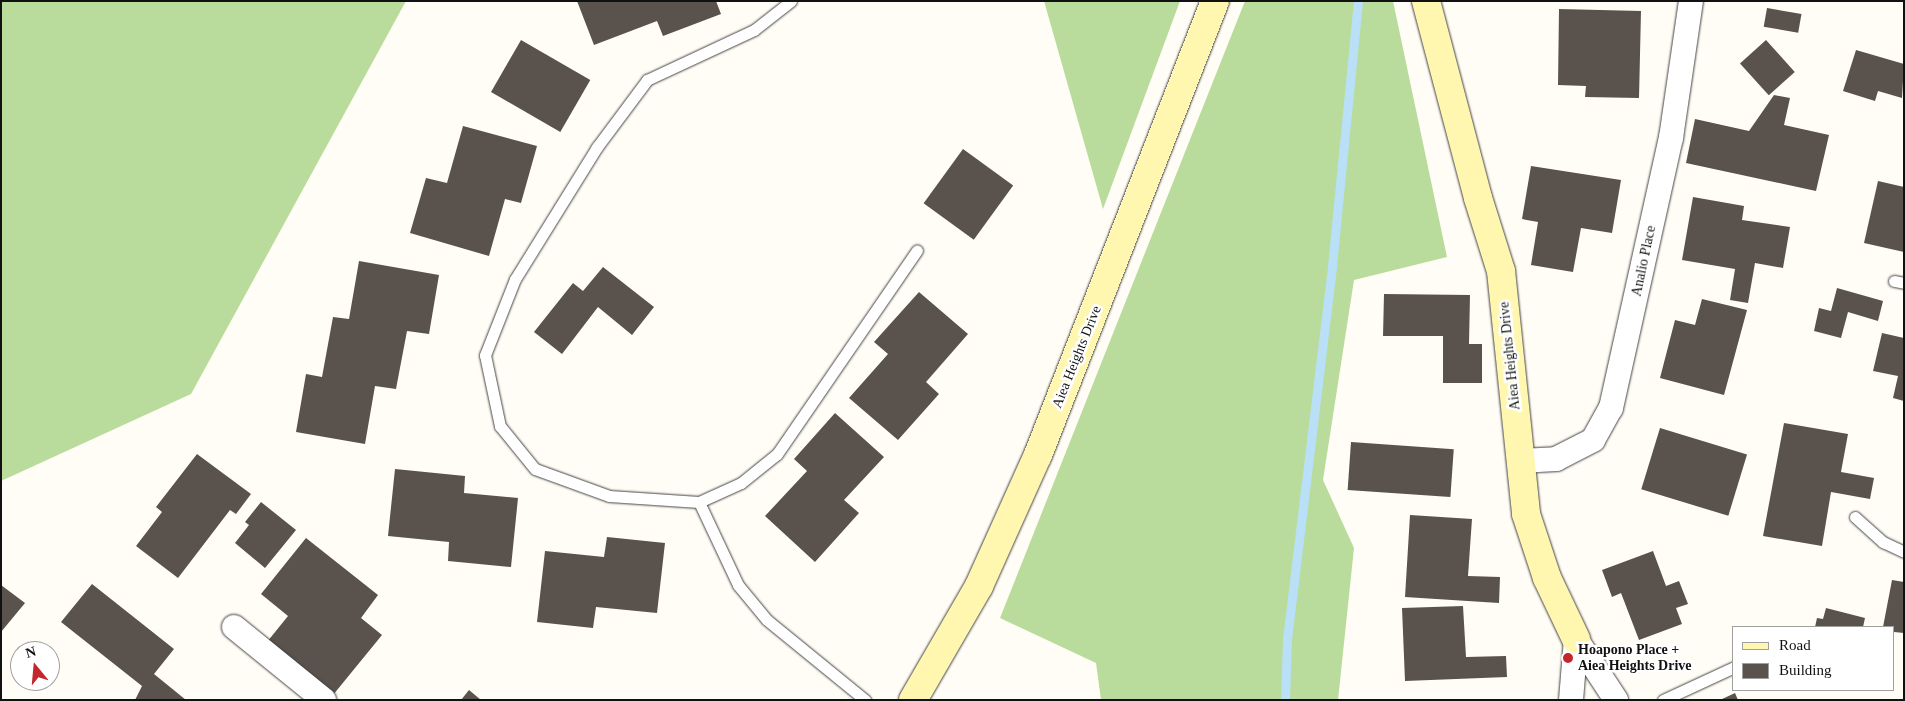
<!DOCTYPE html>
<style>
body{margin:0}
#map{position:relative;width:1905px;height:701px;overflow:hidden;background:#fffdf5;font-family:"Times New Roman",serif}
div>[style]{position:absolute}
.forest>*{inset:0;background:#b9dc9c}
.stream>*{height:9px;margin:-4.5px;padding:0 4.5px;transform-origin:4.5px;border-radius:4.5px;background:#b9e0f7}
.building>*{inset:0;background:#5a524d;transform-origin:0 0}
.roads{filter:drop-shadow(0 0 1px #444) drop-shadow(0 0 1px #444)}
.lane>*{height:11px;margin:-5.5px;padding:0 5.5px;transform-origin:5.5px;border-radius:5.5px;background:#fff}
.street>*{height:24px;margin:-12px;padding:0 12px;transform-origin:12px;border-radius:12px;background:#fff}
.secondary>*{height:28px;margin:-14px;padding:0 14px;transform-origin:14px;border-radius:14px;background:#fff6b0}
.dots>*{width:14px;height:14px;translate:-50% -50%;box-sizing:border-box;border:2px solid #fff;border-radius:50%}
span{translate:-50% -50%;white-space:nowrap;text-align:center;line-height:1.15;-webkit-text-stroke:5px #fff;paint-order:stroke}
.street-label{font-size:14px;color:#111}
.poi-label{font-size:14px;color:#111;font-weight:700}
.left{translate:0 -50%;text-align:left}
.frame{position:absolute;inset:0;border:2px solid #111;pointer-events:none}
.legend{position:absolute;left:1732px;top:626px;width:162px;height:65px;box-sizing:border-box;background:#fff;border:1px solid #a0a0a0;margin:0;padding:6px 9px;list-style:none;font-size:15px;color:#111}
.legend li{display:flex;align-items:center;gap:10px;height:25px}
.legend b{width:25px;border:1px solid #a0a0a0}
.north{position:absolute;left:10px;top:641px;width:50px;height:50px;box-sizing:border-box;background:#fff;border:1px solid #a0a0a0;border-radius:50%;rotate:343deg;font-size:14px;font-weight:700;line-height:20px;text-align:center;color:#111}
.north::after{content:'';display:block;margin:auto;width:18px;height:22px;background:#c4262e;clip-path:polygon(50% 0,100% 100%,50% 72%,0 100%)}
</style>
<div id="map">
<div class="forest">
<i style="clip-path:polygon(1px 1px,406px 1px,191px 394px,1px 481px)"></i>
<i style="clip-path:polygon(1044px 1px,1180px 1px,1103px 209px)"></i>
<i style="clip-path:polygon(1245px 1px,1393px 1px,1447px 257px,1354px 280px,1323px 480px,1354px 548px,1338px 700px,1101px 700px,1096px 663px,1000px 618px)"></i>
</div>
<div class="stream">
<i style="left:1285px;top:700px;width:61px;rotate:-88.1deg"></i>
<i style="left:1287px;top:639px;width:376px;rotate:-83.1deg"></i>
<i style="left:1332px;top:266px;width:266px;rotate:-84.4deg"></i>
</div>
<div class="building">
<i style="clip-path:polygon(577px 1px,716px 1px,721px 14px,663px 36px,657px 21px,594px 45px)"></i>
<i style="left:1767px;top:8px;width:35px;height:19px;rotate:10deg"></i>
<i style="clip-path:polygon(1559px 9px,1641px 11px,1639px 98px,1585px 97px,1586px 86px,1558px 85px)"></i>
<i style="left:521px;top:40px;width:80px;height:60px;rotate:30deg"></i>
<i style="left:1766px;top:40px;width:43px;height:35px;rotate:48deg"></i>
<i style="clip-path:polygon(1856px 50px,1904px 64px,1902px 98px,1878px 91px,1875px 101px,1843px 91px)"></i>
<i style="clip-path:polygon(1774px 95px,1790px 98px,1784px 125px,1829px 135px,1816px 191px,1686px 163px,1695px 119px,1749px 131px)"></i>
<i style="clip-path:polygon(463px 126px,537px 146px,521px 203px,505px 199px,489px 256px,410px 233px,426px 178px,447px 183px)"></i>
<i style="left:963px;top:149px;width:62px;height:67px;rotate:36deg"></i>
<i style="clip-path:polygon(1531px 166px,1621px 180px,1612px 233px,1581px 228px,1573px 272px,1531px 265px,1538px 222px,1522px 219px)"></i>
<i style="clip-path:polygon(1878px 181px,1904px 187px,1904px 252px,1864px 243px)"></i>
<i style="clip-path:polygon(1693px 197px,1744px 206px,1742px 220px,1790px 227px,1783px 268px,1755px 263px,1748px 303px,1730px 300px,1735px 269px,1682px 260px)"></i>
<i style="clip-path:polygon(359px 261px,439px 275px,429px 334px,407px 331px,396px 389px,375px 386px,365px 444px,296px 432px,306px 374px,322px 377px,333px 317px,349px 319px)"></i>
<i style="clip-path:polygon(603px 267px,654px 307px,632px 335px,598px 307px,562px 354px,534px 332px,573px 283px,583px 291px)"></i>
<i style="clip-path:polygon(1837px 288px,1883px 301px,1878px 321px,1848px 312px,1841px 338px,1814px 331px,1819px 308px,1831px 311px)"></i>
<i style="clip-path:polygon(919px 292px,968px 334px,926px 382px,939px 394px,898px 440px,849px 398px,888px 354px,874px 342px)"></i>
<i style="clip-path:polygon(1384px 294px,1470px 295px,1469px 344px,1482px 344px,1482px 383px,1443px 383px,1443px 336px,1383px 336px)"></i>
<i style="clip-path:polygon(1702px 299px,1747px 310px,1724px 395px,1660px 378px,1675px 320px,1695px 325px)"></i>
<i style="clip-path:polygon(1882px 333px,1904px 338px,1904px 401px,1893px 398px,1898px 376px,1873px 371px)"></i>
<i style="clip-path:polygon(835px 413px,884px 457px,844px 500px,859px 513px,815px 562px,765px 516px,807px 471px,794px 459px)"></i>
<i style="clip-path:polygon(1784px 423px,1848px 434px,1841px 472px,1874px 478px,1870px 499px,1831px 492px,1822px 546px,1763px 536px)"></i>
<i style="left:1660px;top:428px;width:91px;height:64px;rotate:17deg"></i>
<i style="left:1351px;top:442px;width:103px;height:48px;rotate:4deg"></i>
<i style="clip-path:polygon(197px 454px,251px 494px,236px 514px,230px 510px,178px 578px,136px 546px,162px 512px,156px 507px)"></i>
<i style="clip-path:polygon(395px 469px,465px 476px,464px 493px,518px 498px,511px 567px,448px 561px,449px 542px,388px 536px)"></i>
<i style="clip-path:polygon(261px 502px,296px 530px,265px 568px,235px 543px,249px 525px,245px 522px)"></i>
<i style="clip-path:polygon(1410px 515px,1472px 519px,1468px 576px,1500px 577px,1499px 603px,1405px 597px)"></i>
<i style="clip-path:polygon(607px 537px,665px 543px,657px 613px,596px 607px,593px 628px,537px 622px,545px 551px,604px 557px)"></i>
<i style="clip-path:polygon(306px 538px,378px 595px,361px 618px,382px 635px,333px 695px,267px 642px,288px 616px,261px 594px)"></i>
<i style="clip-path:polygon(1653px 551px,1666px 586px,1679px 581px,1688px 604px,1676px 608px,1682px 624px,1639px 640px,1621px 593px,1612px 597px,1602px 570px)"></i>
<i style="clip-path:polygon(1892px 580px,1904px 582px,1904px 633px,1894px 632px,1894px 627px,1883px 627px)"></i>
<i style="clip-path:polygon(92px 584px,174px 649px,154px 674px,186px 700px,135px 700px,142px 686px,61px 622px)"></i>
<i style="clip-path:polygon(1px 585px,25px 603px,1px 632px)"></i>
<i style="clip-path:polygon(1463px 606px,1466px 657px,1506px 656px,1507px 677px,1405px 681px,1402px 608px)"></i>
<i style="clip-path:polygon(1826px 608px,1865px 618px,1863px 627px,1815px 627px,1817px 618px,1823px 619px)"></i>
<i style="clip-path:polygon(469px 690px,481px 700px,461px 700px)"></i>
<i style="clip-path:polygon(1735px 693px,1738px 700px,1720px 700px)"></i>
</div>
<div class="roads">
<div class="lane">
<i style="left:791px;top:1px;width:47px;rotate:141.9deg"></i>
<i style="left:754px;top:30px;width:118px;rotate:155deg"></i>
<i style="left:647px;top:80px;width:84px;rotate:126.7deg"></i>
<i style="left:597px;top:147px;width:155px;rotate:121.8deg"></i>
<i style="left:515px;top:279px;width:82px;rotate:111.5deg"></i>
<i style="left:485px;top:355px;width:73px;rotate:78.1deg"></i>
<i style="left:500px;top:426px;width:55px;rotate:50.9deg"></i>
<i style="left:535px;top:469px;width:79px;rotate:20deg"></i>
<i style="left:609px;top:496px;width:90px;rotate:3.8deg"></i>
<i style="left:699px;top:502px;width:92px;rotate:64.8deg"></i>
<i style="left:738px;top:585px;width:45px;rotate:50.4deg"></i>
<i style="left:767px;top:620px;width:127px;rotate:39.2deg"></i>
<i style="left:1894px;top:281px;width:10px;rotate:11deg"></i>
<i style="left:699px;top:502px;width:46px;rotate:-24.3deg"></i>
<i style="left:741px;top:483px;width:46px;rotate:-38.9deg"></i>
<i style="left:777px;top:454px;width:247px;rotate:-55.5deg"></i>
<i style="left:1855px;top:517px;width:38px;rotate:42deg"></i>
<i style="left:1883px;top:542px;width:23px;rotate:25deg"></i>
<i style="left:1663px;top:700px;width:78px;rotate:-24.9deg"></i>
</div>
<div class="street">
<i style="left:1520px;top:461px;width:36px;rotate:-3deg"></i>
<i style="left:1556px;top:459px;width:42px;rotate:-27.2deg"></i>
<i style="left:1593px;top:440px;width:37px;rotate:-61deg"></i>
<i style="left:1611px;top:408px;width:277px;rotate:-77.5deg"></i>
<i style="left:1671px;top:138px;width:138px;rotate:-81.7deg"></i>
<i style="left:234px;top:627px;width:116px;rotate:39deg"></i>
<i style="left:1576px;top:639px;width:73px;rotate:56.7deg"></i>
<i style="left:1571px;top:700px;width:61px;rotate:-85.3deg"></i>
</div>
<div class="secondary">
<i style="left:1426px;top:1px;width:204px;rotate:75.2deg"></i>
<i style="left:1478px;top:198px;width:77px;rotate:72.5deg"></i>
<i style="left:1501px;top:271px;width:244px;rotate:84.1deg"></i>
<i style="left:1526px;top:514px;width:67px;rotate:71.8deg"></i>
<i style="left:1547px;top:578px;width:68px;rotate:64.6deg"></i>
<i style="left:913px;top:700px;width:132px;rotate:-59.9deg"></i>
<i style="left:979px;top:586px;width:144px;rotate:-65.8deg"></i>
<i style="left:1038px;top:455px;width:487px;rotate:-68.7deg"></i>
</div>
</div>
<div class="dots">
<i style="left:1568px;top:658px;background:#c4262e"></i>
</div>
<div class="street-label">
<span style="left:1644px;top:261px;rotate:-78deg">Analio Place</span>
<span style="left:1510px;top:356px;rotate:-96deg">Aiea Heights Drive</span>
<span style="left:1077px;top:357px;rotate:-68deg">Aiea Heights Drive</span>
</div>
<div class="poi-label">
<span class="left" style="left:1578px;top:658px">Hoapono Place +<br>Aiea Heights Drive</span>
</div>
<div class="frame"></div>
<ul class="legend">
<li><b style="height:6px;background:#fff6b0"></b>Road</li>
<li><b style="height:14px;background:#5a524d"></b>Building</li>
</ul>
<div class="north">N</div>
</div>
